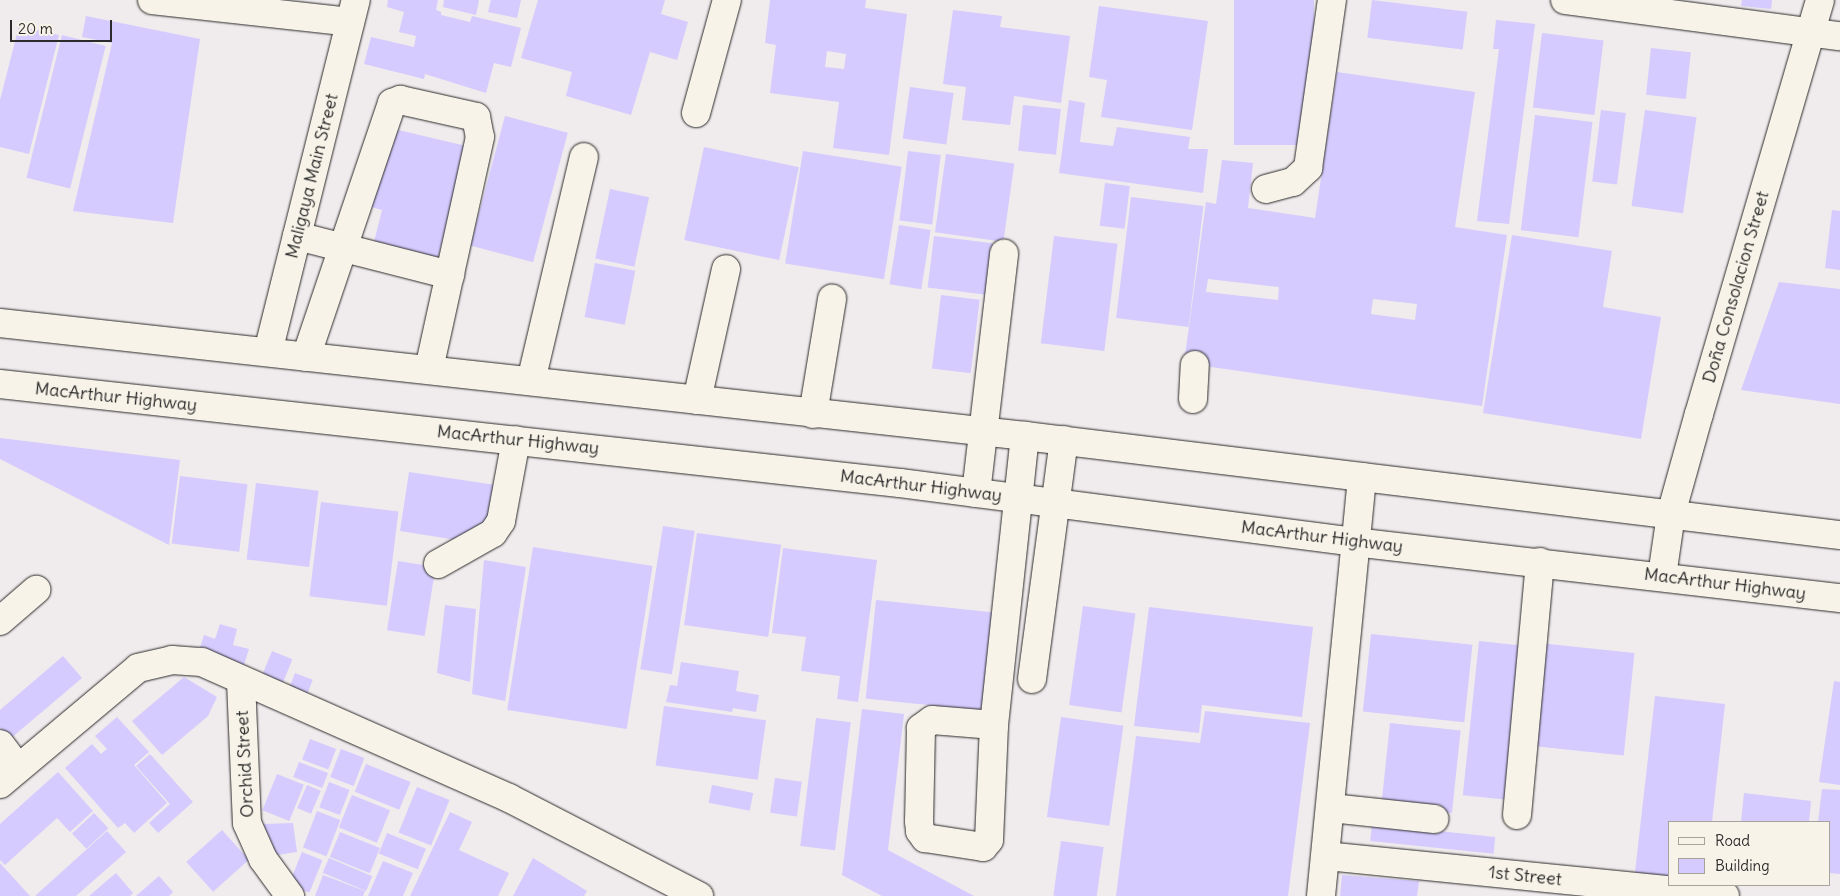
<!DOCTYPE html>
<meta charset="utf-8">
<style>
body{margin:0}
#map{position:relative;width:1840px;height:896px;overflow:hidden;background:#f0ebec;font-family:Delius,sans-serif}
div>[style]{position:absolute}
.building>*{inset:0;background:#d5cbfe;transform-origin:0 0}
.roads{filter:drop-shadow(0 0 1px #2b2b2b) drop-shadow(0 0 1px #2b2b2b)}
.minor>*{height:28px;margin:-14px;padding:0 14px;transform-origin:14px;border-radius:14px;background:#f7f3e8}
.highway>*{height:28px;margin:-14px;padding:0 14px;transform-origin:14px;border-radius:14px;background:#f7f3e8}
span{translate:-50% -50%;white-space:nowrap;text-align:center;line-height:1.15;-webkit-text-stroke:4px #f7f3e8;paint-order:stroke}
.street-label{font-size:18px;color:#2b2b2b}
.legend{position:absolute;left:1668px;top:821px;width:162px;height:65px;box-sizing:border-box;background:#f7f3e8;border:1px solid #a5a39c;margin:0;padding:6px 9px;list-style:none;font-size:15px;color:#2b2b2b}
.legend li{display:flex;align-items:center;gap:10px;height:25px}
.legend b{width:25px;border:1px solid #a5a39c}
.scale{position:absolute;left:10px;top:20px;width:102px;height:22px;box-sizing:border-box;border:2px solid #2b2b2b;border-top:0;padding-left:6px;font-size:15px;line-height:18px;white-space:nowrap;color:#2b2b2b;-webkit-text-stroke:4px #f7f3e8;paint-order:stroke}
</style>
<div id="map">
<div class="building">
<i style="clip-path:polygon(388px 0,438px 0,436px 10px,441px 12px,441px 15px,470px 22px,472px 16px,521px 28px,511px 67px,494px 63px,486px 93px,425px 74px,424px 79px,364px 64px,371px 37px,414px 47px,416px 36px,399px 32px,404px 12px,387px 7px)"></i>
<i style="clip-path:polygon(444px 0,479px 0,476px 15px,443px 7px)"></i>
<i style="clip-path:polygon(491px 0,521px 0,517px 18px,488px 12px)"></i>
<i style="clip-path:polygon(538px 0,665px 0,661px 14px,688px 22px,677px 60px,650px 52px,631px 115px,566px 96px,572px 72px,521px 58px)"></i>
<i style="clip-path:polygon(evenodd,770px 0,866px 0,865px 8px,907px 14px,889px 155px,833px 148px,839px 102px,770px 93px,776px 45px,765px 43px,770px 0,827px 51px,846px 54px,844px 69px,825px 67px,827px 51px)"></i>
<i style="left:1234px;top:0;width:80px;height:145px"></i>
<i style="left:1372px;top:0;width:96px;height:38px;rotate:7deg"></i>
<i style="clip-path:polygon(1742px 0,1772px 0,1771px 9px,1741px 6px)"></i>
<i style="clip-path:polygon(1099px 6px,1208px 21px,1192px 130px,1101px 117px,1107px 80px,1089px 77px)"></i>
<i style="clip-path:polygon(953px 10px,1002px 16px,1000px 27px,1070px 36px,1061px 103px,1014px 96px,1010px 125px,962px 120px,966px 87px,943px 84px)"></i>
<i style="clip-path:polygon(86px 16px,200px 39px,173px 223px,73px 211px,112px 43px,82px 37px)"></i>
<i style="clip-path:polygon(1496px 20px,1535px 24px,1509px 224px,1477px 221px,1499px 49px,1493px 49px)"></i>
<i style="clip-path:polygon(19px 26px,59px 35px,29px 154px,0 147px,0 100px)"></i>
<i style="left:1542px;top:33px;width:62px;height:75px;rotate:7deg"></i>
<i style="left:62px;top:35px;width:45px;height:147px;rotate:14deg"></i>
<i style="left:1651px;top:48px;width:40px;height:47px;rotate:6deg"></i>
<i style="clip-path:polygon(evenodd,1337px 72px,1475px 92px,1455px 227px,1507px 235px,1482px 406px,1184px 363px,1206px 202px,1216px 204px,1222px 160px,1253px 163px,1248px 208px,1315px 218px,1337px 72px,1208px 279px,1279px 287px,1278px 300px,1206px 292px,1208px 279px,1337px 72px,1373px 299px,1417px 304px,1415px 320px,1371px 314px,1373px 299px)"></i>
<i style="left:910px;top:87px;width:44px;height:52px;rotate:8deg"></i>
<i style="clip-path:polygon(1069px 100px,1085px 103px,1080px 142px,1113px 146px,1117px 127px,1190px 137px,1188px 149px,1208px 149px,1203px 193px,1059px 173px)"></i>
<i style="left:1023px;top:105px;width:38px;height:46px;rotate:6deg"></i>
<i style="left:1601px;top:110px;width:25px;height:72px;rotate:7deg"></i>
<i style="left:1645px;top:110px;width:52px;height:97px;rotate:8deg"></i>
<i style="left:1535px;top:115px;width:58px;height:116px;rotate:7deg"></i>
<i style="left:505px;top:116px;width:65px;height:134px;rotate:15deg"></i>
<i style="clip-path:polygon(390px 128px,466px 146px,438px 258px,374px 242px,382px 210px,371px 207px)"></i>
<i style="left:704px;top:147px;width:97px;height:95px;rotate:12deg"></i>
<i style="left:803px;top:151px;width:100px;height:114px;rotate:9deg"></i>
<i style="left:908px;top:151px;width:33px;height:70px;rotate:7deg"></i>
<i style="left:946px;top:154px;width:69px;height:79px;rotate:8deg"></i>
<i style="left:1105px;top:183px;width:25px;height:43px;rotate:7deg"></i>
<i style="left:610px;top:189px;width:40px;height:71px;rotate:12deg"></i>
<i style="left:1131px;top:197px;width:73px;height:122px;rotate:7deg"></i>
<i style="clip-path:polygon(1832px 210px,1840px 211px,1840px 270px,1825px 268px)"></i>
<i style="left:899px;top:225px;width:32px;height:60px;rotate:9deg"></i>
<i style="clip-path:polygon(1512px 235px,1612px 251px,1603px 307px,1661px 317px,1641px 439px,1483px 413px)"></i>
<i style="left:934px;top:236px;width:59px;height:52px;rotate:7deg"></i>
<i style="left:1054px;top:236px;width:64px;height:108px;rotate:7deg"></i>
<i style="left:595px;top:263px;width:41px;height:55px;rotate:11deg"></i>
<i style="clip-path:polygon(1779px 282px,1840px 289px,1840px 404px,1741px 390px)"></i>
<i style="left:941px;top:295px;width:39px;height:74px;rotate:7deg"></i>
<i style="clip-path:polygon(0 438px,180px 460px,169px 545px,0 459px)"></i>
<i style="clip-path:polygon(409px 472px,502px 486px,494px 523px,469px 542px,400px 531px)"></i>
<i style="left:180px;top:476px;width:68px;height:68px;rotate:7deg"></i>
<i style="left:256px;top:483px;width:63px;height:77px;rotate:7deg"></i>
<i style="left:321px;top:502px;width:78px;height:95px;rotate:7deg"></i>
<i style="left:663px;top:526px;width:32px;height:145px;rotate:9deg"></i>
<i style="left:697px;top:533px;width:85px;height:93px;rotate:8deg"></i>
<i style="left:533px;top:547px;width:121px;height:165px;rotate:9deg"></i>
<i style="clip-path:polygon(783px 548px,877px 560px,858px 702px,837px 699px,840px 676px,801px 671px,806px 637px,772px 633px)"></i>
<i style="clip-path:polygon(484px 560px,526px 567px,505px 701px,472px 694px)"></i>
<i style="left:398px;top:561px;width:38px;height:70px;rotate:9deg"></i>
<i style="left:876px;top:600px;width:121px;height:99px;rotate:6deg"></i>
<i style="clip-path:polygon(445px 605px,476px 609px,470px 682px,437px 673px)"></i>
<i style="left:1083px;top:606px;width:53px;height:100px;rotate:8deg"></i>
<i style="clip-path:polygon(1149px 607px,1313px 627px,1302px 717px,1202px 705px,1199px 733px,1134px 726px)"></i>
<i style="clip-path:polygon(220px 624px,237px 629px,233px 645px,249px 649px,243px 668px,198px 654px,204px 635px,215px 639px)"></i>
<i style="left:1371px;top:634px;width:102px;height:78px;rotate:6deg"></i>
<i style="left:1479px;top:641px;width:47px;height:155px;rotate:6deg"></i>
<i style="left:1539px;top:643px;width:96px;height:103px;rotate:6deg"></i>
<i style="left:272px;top:651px;width:22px;height:33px;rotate:22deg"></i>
<i style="clip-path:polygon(63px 656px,82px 678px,10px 739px,0 728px,0 710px)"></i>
<i style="clip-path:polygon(681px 662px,739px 671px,736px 691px,759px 695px,756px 712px,733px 708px,732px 712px,666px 702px,670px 685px,677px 686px)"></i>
<i style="left:295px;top:673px;width:19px;height:26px;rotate:21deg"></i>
<i style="clip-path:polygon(184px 677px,217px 697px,208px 716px,162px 755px,132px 721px)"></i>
<i style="clip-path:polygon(1834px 681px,1840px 682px,1840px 785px,1819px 782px)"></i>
<i style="clip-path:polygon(1655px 696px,1725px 704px,1712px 822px,1669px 822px,1669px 885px,1634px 881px)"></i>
<i style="left:664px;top:706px;width:103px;height:60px;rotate:8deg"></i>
<i style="clip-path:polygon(862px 709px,904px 714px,888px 850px,974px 896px,882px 896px,842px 875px)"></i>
<i style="clip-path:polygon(1205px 711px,1310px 723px,1288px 896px,1116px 896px,1136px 736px,1200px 743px)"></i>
<i style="clip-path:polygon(117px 717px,149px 752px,134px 765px,167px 803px,134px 833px,125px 823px,118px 828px,65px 768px,92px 744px,101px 754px,107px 749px,95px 736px)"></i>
<i style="left:1061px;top:717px;width:63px;height:101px;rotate:8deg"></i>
<i style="left:816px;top:718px;width:35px;height:129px;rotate:7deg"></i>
<i style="left:1390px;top:723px;width:71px;height:83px;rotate:6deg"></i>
<i style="left:310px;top:739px;width:28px;height:22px;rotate:21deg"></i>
<i style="left:341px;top:749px;width:25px;height:30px;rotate:21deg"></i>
<i style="clip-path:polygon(150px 754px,193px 802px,158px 833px,149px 823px,170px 804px,136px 766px)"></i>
<i style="left:299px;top:762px;width:31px;height:16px;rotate:21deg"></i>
<i style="left:366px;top:764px;width:48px;height:30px;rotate:22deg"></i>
<i style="clip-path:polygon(58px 772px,93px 811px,70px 832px,57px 818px,5px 865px,0 860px,0 824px)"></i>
<i style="left:277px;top:774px;width:29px;height:39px;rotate:22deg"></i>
<i style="left:775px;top:778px;width:27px;height:35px;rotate:8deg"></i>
<i style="left:329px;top:782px;width:22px;height:27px;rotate:21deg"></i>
<i style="left:307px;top:785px;width:15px;height:25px;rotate:23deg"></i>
<i style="left:712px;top:785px;width:42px;height:18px;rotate:11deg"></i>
<i style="left:417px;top:787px;width:35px;height:49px;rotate:22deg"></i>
<i style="clip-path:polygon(1822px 789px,1840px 790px,1840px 874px,1829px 873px,1829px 822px,1818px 822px)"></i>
<i style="clip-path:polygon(1744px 793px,1811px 801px,1809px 822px,1741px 822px)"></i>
<i style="left:352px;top:795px;width:41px;height:35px;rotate:22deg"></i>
<i style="left:317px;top:811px;width:25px;height:39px;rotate:21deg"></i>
<i style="clip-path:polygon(450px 812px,472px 822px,459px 850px,509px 873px,498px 896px,410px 896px)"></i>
<i style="left:94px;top:813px;width:21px;height:30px;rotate:47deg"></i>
<i style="clip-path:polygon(293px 823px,297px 852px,277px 855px,263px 824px)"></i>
<i style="left:1372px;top:824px;width:124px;height:17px;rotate:6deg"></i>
<i style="left:222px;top:830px;width:40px;height:48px;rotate:48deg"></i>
<i style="clip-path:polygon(107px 831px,126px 852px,76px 896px,35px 896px)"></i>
<i style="left:340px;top:832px;width:43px;height:27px;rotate:22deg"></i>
<i style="left:387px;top:833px;width:42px;height:22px;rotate:22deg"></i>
<i style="left:1061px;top:841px;width:43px;height:55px;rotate:8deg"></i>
<i style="left:302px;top:852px;width:22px;height:35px;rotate:22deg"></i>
<i style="left:329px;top:858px;width:47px;height:16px;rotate:23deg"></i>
<i style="clip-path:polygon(533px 858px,587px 891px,584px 896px,513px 896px)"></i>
<i style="clip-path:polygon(383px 861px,413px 873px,403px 896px,368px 896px)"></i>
<i style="clip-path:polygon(0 863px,30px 896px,0 896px)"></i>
<i style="clip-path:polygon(116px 873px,133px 893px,130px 896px,89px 896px)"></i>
<i style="clip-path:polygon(323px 875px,365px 891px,363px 896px,315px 896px)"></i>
<i style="clip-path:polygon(1342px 875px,1419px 881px,1417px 896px,1340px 896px)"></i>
<i style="clip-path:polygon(159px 876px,173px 892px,169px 896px,136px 896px)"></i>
</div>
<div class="roads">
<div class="minor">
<i style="left:152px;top:0;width:199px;rotate:6.3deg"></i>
<i style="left:1565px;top:0;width:277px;rotate:7.5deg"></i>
<i style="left:696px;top:113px;width:117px;rotate:-74.7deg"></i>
<i style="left:1266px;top:189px;width:28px;rotate:-15deg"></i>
<i style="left:1293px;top:182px;width:21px;rotate:-43deg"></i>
<i style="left:1308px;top:168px;width:170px;rotate:-81.9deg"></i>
<i style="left:297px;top:236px;width:158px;rotate:14.3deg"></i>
<i style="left:268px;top:352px;width:363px;rotate:-76deg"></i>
<i style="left:306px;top:357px;width:268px;rotate:-71.3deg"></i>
<i style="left:392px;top:103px;width:9px;rotate:-21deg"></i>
<i style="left:400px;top:100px;width:78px;rotate:12.6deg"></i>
<i style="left:476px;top:117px;width:20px;rotate:79deg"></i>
<i style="left:480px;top:137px;width:238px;rotate:102.4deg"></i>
<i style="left:531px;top:381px;width:230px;rotate:-76.7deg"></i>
<i style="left:1193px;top:399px;width:34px;rotate:-87deg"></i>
<i style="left:697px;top:400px;width:134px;rotate:-77.5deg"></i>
<i style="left:813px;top:414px;width:117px;rotate:-80.6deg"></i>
<i style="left:976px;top:493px;width:241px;rotate:-83.3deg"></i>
<i style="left:438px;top:564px;width:63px;rotate:-29.4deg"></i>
<i style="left:493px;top:533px;width:14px;rotate:-56deg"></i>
<i style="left:501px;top:521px;width:82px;rotate:-79.5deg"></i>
<i style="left:1662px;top:576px;width:63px;rotate:-81.7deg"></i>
<i style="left:1671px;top:514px;width:104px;rotate:-74.4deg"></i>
<i style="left:1699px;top:414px;width:431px;rotate:-73.7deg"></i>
<i style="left:0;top:621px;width:48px;rotate:-40.7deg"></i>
<i style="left:1032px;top:679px;width:241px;rotate:-82.4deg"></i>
<i style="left:241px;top:681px;width:142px;rotate:87.6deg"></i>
<i style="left:247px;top:823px;width:39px;rotate:66deg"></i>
<i style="left:263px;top:859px;width:46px;rotate:53.9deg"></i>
<i style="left:994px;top:725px;width:62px;rotate:-175.4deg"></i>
<i style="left:932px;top:720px;width:14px;rotate:144deg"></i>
<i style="left:921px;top:728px;width:93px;rotate:91.2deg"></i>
<i style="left:919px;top:821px;width:10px;rotate:84deg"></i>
<i style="left:920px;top:831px;width:9px;rotate:54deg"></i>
<i style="left:925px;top:838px;width:59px;rotate:8.8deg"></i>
<i style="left:983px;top:847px;width:9px;rotate:-49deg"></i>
<i style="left:989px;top:840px;width:115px;rotate:-87.5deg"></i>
<i style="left:994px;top:725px;width:291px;rotate:-83.9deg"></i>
<i style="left:0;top:744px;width:30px;rotate:53deg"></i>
<i style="left:0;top:784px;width:180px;rotate:-40deg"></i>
<i style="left:138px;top:668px;width:35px;rotate:-13deg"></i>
<i style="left:172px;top:660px;width:30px;rotate:4deg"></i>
<i style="left:202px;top:662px;width:336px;rotate:23.9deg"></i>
<i style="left:509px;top:798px;width:214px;rotate:27.3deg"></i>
<i style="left:1331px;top:808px;width:104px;rotate:6.1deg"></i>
<i style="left:1517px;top:815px;width:254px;rotate:-84.8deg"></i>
<i style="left:1326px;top:856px;width:401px;rotate:5.7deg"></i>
<i style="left:1321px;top:896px;width:421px;rotate:-84.4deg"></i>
</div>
<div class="highway">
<i style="left:0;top:323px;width:1031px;rotate:6.29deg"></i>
<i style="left:1025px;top:436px;width:821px;rotate:6.93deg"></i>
<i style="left:0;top:384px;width:905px;rotate:6.28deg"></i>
<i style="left:900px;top:483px;width:458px;rotate:7.4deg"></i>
<i style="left:1354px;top:542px;width:489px;rotate:6.6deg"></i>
</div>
</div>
<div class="street-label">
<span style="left:312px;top:176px;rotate:-76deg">Maligaya Main Street</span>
<span style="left:1736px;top:287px;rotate:-74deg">Doña Consolacion Street</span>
<span style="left:116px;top:397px;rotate:6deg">MacArthur Highway</span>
<span style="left:518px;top:440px;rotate:6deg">MacArthur Highway</span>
<span style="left:921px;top:486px;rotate:7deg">MacArthur Highway</span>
<span style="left:1322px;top:537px;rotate:7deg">MacArthur Highway</span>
<span style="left:1725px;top:584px;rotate:7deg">MacArthur Highway</span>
<span style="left:245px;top:764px;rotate:-93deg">Orchid Street</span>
<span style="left:1525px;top:876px;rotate:6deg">1st Street</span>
</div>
<ul class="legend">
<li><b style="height:6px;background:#f7f3e8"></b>Road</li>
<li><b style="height:14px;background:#d5cbfe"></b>Building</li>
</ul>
<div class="scale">20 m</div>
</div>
